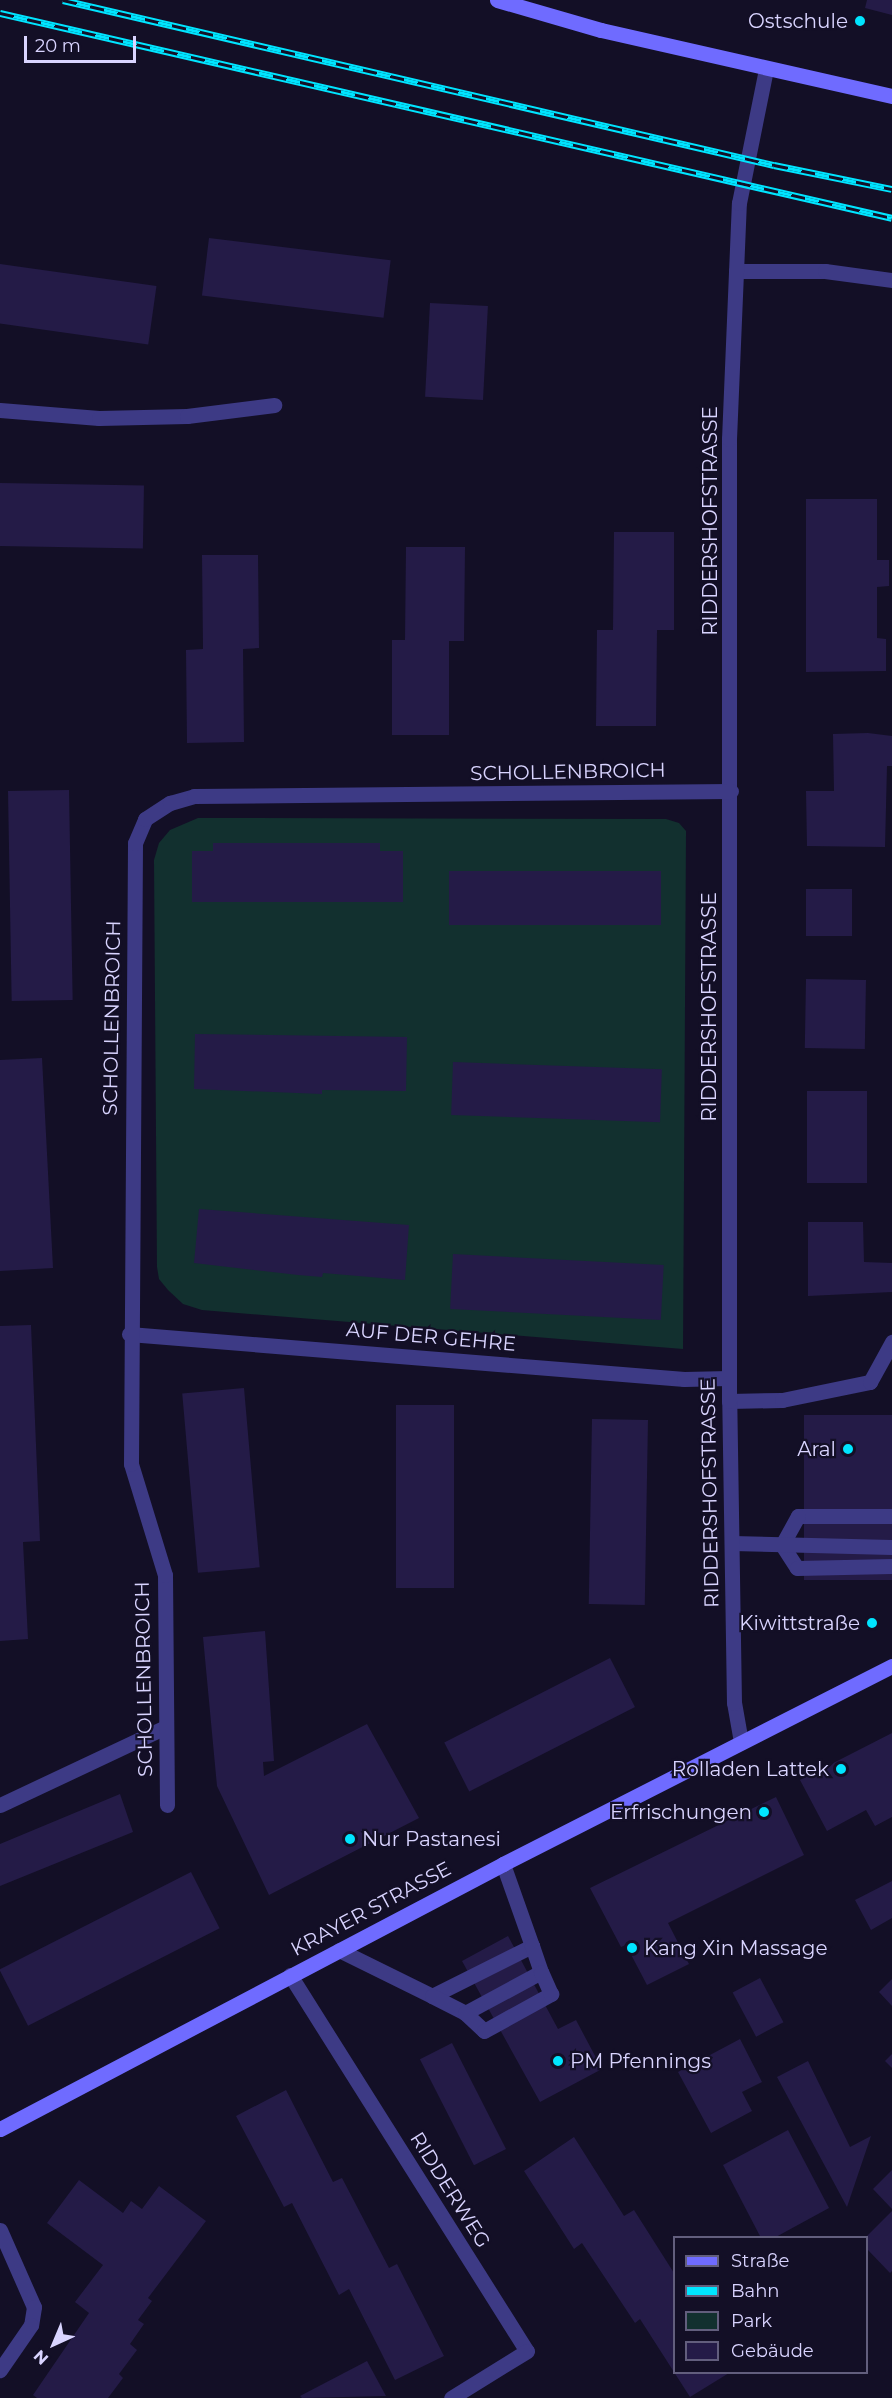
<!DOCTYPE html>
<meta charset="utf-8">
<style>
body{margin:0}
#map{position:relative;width:892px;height:2398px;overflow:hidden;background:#130f26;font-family:Montserrat,sans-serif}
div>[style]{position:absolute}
.green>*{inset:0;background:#12302f}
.building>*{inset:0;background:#241b47;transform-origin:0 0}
.lane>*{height:15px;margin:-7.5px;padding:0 7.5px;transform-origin:7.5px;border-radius:7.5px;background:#3d3a85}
.street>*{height:15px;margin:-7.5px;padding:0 7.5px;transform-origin:7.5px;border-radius:7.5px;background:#3d3a85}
.secondary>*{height:15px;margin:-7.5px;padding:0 7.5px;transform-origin:7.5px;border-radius:7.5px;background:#6f6bff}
.rail>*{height:7px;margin-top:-3.5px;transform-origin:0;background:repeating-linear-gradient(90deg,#130f26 0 14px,#00e5ff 0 28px);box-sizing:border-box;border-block:2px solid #00e5ff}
.dots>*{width:16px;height:16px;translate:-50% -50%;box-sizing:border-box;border:3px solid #130f26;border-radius:50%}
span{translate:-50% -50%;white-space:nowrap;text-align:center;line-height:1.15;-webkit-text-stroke:4.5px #130f26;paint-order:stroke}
.poi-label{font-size:20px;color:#d9d4ff}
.right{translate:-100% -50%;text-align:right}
.left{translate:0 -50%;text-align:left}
.street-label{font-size:20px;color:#d9d4ff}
.legend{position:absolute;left:673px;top:2236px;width:195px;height:138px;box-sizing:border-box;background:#130f26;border:2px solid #625e7d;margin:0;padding:8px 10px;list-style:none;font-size:18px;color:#d9d4ff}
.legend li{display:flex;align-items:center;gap:12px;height:30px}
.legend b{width:30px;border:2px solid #625e7d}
.north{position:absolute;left:24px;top:2314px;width:60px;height:60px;-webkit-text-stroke:4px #130f26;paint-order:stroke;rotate:224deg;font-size:16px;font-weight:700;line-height:24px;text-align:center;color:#d9d4ff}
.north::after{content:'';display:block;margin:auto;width:21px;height:27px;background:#d9d4ff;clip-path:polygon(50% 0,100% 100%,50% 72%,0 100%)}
.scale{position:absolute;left:24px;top:36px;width:112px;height:27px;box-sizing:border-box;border:3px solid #d9d4ff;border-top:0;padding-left:8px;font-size:18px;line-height:21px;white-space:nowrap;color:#d9d4ff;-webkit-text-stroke:4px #130f26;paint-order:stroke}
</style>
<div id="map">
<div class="green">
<i style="clip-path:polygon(198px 818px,666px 819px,679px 823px,686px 831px,683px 1349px,202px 1310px,183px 1304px,168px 1290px,159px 1279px,157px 1267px,154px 860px,159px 843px,170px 830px)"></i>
</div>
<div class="building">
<i style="clip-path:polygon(867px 0,892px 0,892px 15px,865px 8px)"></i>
<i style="left:209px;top:238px;width:183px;height:58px;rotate:7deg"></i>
<i style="left:0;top:264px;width:158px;height:59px;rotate:8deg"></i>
<i style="left:430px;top:303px;width:58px;height:94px;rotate:3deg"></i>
<i style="left:0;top:483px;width:144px;height:63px;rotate:1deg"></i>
<i style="clip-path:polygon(806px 499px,877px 499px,877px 560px,889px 560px,889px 586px,877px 587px,877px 638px,886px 639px,886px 671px,806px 672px)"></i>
<i style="clip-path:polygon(614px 532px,674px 532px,674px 630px,657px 630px,656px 726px,596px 726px,597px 630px,613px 630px)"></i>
<i style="clip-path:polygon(406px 547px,465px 547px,464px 641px,449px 641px,449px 735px,392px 735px,392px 640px,405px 640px)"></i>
<i style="clip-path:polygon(202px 555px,258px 555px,259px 648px,243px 649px,244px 742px,187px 743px,186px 650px,203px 649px)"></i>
<i style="clip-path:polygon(868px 733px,892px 736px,892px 766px,887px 766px,885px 847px,807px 846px,806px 791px,834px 791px,833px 734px)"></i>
<i style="left:69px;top:790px;width:210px;height:61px;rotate:89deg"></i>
<i style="clip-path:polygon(213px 843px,380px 843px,380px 851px,403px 851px,403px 902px,192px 902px,192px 851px,213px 851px)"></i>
<i style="left:449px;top:871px;width:212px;height:54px"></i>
<i style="left:806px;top:889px;width:46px;height:47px"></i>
<i style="left:806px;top:979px;width:60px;height:69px;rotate:1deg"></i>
<i style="clip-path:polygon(195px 1034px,407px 1037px,406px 1091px,322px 1090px,322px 1094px,194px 1089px)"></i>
<i style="clip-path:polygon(42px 1058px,53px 1268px,0 1271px,0 1060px)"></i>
<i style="left:453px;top:1062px;width:209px;height:53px;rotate:2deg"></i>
<i style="left:807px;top:1091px;width:60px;height:92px"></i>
<i style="clip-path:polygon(199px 1209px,409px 1225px,405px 1280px,323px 1273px,322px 1277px,298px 1275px,194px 1263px)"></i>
<i style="clip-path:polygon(808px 1222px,863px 1222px,864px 1262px,892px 1263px,892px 1292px,808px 1296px)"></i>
<i style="left:453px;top:1254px;width:211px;height:55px;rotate:3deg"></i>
<i style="clip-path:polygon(31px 1325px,40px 1541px,23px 1542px,28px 1639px,0 1641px,0 1326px)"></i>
<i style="left:244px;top:1388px;width:180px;height:62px;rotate:85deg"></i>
<i style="left:396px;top:1405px;width:58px;height:183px"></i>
<i style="left:804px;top:1415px;width:88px;height:165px"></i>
<i style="left:592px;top:1419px;width:56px;height:185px;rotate:1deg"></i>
<i style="clip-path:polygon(265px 1631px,274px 1761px,263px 1762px,264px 1776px,367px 1724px,419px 1818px,269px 1895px,217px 1786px,203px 1637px)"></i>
<i style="left:610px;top:1658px;width:55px;height:186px;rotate:63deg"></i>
<i style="clip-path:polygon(892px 1733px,892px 1817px,875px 1826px,866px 1810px,827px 1831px,800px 1780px)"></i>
<i style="clip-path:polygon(120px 1794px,133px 1832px,0 1886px,0 1844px)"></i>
<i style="clip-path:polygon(776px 1797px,804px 1855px,668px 1923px,689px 1964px,647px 1985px,626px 1945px,621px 1947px,590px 1888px)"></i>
<i style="left:191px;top:1872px;width:63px;height:215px;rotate:63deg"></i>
<i style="clip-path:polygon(892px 1881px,892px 1918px,871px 1930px,855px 1900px)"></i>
<i style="clip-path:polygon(508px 1936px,558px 2029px,576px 2020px,602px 2069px,540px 2102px,462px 1961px)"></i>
<i style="left:760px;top:1978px;width:50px;height:31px;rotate:62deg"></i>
<i style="clip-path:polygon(892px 1979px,892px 2006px,879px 1992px)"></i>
<i style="clip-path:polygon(740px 2039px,762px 2082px,742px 2092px,752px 2111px,711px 2133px,678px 2072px)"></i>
<i style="left:452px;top:2043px;width:119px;height:36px;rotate:63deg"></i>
<i style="clip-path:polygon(892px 2054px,892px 2068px,885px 2061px)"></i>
<i style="clip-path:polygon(808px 2061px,850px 2147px,871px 2136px,847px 2207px,777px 2077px)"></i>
<i style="clip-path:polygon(286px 2090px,333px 2182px,342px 2178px,389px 2268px,397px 2264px,444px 2356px,395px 2380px,349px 2289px,339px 2295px,292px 2203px,284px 2207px,236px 2116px)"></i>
<i style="clip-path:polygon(788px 2130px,829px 2208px,774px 2238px,761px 2238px,723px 2165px)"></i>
<i style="clip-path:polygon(574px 2137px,624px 2216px,634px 2210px,674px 2273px,674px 2372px,729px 2373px,690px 2397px,640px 2319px,635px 2323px,582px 2243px,574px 2249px,524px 2171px)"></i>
<i style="clip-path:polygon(892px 2170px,892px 2209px,873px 2189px)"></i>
<i style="clip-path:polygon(79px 2180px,123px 2213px,131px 2201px,142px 2209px,159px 2186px,206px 2221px,148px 2298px,152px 2301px,138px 2320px,144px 2324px,130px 2344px,137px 2350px,119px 2374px,123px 2378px,108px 2398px,37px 2398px,33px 2395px,89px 2313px,75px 2302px,103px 2265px,47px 2223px)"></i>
<i style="clip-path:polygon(892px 2211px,892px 2271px,890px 2273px,867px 2249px,867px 2236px)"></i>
<i style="clip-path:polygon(367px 2361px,386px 2396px,302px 2398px,300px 2396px)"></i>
</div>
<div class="lane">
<i style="left:729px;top:1401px;width:53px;rotate:-1.1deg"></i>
<i style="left:782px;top:1400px;width:90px;rotate:-11.6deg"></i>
<i style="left:870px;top:1382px;width:46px;rotate:-61.2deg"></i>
<i style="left:892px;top:1516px;width:94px;rotate:180deg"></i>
<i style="left:798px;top:1516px;width:33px;rotate:119deg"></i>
<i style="left:782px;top:1545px;width:27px;rotate:57deg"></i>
<i style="left:797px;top:1568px;width:95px;rotate:-1.2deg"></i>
<i style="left:732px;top:1543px;width:160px;rotate:1.4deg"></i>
<i style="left:0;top:1805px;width:183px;rotate:-25.2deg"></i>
<i style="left:339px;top:1950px;width:104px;rotate:26.3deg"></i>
<i style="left:432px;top:1996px;width:112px;rotate:-26.6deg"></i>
<i style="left:532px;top:1946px;width:87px;rotate:-109.5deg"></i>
<i style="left:432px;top:1996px;width:37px;rotate:27deg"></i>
<i style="left:465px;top:2013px;width:86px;rotate:-28.3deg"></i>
<i style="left:541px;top:1972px;width:28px;rotate:-109deg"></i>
<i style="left:465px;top:2013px;width:26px;rotate:43deg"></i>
<i style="left:484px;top:2031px;width:77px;rotate:-28.9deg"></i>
<i style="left:551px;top:1994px;width:24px;rotate:-114deg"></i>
</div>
<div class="street">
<i style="left:736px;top:271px;width:89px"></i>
<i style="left:825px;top:271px;width:68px;rotate:7.7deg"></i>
<i style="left:0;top:410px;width:99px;rotate:4.6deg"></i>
<i style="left:99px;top:418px;width:88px;rotate:-1.3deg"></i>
<i style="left:187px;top:416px;width:88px;rotate:-7.2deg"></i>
<i style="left:129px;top:1334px;width:557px;rotate:4.64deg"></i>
<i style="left:684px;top:1379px;width:45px;rotate:-1.3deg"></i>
<i style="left:741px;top:1742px;width:40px;rotate:-100deg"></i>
<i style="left:734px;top:1703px;width:302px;rotate:-90.9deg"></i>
<i style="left:729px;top:1401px;width:962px;rotate:-90deg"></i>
<i style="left:729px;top:439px;width:236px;rotate:-87.6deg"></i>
<i style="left:739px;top:203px;width:137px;rotate:-78.6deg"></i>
<i style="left:167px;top:1805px;width:230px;rotate:-90.5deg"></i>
<i style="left:165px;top:1575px;width:116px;rotate:-107deg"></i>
<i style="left:131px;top:1464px;width:621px;rotate:-89.63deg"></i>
<i style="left:135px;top:843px;width:26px;rotate:-67deg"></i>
<i style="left:145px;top:819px;width:30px;rotate:-33deg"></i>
<i style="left:170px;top:803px;width:25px;rotate:-16deg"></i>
<i style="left:194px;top:796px;width:537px;rotate:-0.53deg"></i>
<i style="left:290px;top:1975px;width:444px;rotate:57.8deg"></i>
<i style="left:527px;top:2351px;width:89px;rotate:148.3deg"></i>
<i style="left:0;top:2230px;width:84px;rotate:66.2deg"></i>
<i style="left:34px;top:2307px;width:18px;rotate:99deg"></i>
<i style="left:31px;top:2325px;width:55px;rotate:124.6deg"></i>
</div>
<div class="secondary">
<i style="left:497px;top:0;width:108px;rotate:16.1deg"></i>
<i style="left:601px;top:30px;width:298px;rotate:12.8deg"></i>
<i style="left:0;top:2129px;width:569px;rotate:-27.78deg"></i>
<i style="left:503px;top:1864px;width:436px;rotate:-27deg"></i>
</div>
<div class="rail">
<i style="left:63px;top:0;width:730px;rotate:13.07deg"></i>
<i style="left:774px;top:165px;width:120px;rotate:11.5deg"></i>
<i style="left:0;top:13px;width:915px;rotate:12.94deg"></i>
</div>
<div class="dots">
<i style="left:860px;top:21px;background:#00e5ff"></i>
<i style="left:848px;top:1449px;background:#00e5ff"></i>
<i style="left:872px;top:1623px;background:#00e5ff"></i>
<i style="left:841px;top:1769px;background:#00e5ff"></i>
<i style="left:764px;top:1812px;background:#00e5ff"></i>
<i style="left:350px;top:1839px;background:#00e5ff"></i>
<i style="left:632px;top:1948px;background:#00e5ff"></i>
<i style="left:558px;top:2061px;background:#00e5ff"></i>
</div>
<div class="poi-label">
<span class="right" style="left:848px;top:21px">Ostschule</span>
<span class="right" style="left:836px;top:1449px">Aral</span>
<span class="right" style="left:860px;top:1623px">Kiwittstraße</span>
<span class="right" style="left:829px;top:1769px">Rolladen Lattek</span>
<span class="right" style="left:752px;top:1812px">Erfrischungen</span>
<span class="left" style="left:362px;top:1839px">Nur Pastanesi</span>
<span class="left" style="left:644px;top:1948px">Kang Xin Massage</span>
<span class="left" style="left:570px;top:2061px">PM Pfennings</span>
</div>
<div class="street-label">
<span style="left:710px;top:521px;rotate:-90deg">RIDDERSHOFSTRASSE</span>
<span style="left:568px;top:772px;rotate:-1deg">SCHOLLENBROICH</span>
<span style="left:709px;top:1007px;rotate:-90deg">RIDDERSHOFSTRASSE</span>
<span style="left:112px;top:1018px;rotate:-89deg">SCHOLLENBROICH</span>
<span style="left:431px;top:1337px;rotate:5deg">AUF DER GEHRE</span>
<span style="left:710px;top:1493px;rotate:-91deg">RIDDERSHOFSTRASSE</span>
<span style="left:144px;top:1679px;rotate:-91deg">SCHOLLENBROICH</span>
<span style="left:371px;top:1909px;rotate:-28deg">KRAYER STRASSE</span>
<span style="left:450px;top:2190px;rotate:58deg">RIDDERWEG</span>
</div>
<ul class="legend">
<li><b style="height:8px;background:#6f6bff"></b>Straße</li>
<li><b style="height:8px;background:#00e5ff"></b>Bahn</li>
<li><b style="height:16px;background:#12302f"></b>Park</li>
<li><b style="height:16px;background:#241b47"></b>Gebäude</li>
</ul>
<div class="north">N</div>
<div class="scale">20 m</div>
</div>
